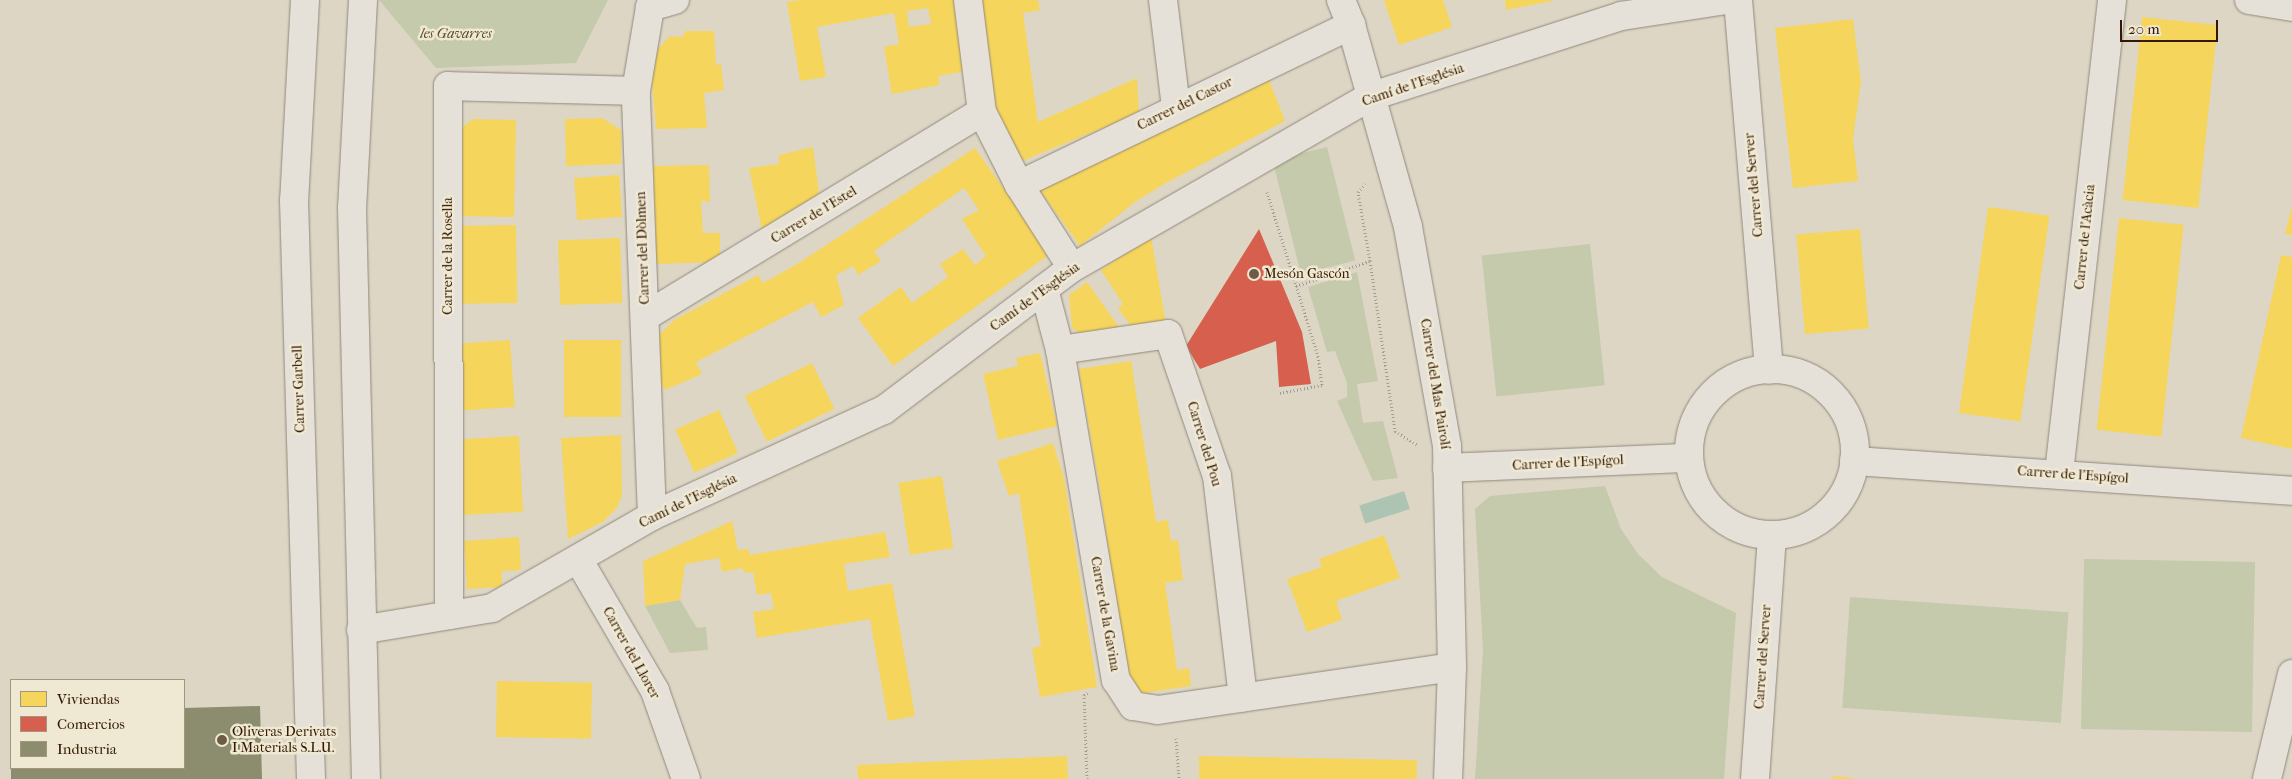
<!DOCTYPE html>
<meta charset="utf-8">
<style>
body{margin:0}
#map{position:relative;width:2292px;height:779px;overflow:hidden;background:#ddd6c5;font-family:"IM FELL French Canon",serif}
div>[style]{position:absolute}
.green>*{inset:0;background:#c4caab;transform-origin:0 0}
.water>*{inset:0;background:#adc4b2;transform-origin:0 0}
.homes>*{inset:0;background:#f6d55c;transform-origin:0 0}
.shops>*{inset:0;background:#d6604d}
.industry>*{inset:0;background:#8c8c6e}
.path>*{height:3px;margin-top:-1.5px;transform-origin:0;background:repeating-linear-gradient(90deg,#a29d94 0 1px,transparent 0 3.5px)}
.roads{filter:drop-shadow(0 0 1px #90887b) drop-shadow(0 0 1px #90887b)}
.minor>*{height:28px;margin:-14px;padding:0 14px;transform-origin:14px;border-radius:14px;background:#e5e1d9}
.minor>.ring{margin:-14px;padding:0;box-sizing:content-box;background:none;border:28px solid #e5e1d9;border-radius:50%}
.secondary>*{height:28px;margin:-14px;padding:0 14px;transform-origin:14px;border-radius:14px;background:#e5e1d9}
.dots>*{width:14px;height:14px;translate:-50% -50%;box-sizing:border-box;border:2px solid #efe8d3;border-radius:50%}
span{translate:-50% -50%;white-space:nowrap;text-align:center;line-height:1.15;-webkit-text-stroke:5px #efe8d3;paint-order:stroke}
.park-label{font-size:14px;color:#594b2d;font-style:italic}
.street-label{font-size:14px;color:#341900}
.poi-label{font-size:14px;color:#341900}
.left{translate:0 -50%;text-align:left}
.legend{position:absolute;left:10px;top:679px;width:175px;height:90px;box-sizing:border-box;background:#efe8d3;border:1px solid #a4957f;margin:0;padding:6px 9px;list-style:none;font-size:15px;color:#341900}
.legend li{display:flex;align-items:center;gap:10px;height:25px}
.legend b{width:25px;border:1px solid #a4957f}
.scale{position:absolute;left:2120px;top:20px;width:98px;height:22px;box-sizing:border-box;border:2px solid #341900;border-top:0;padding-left:6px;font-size:15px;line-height:18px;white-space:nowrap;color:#341900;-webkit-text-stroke:4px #efe8d3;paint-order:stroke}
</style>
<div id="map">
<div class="green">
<i style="clip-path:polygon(379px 0,608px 0,576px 63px,436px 68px)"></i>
<i style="left:1327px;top:147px;width:117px;height:56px;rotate:76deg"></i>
<i style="left:1590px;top:244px;width:142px;height:109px;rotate:84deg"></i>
<i style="clip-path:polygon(1357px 272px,1378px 381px,1357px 384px,1363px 423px,1383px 421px,1398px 478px,1373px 481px,1337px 401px,1347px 397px,1347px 383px,1335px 351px,1327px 352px,1308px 287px)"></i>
<i style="clip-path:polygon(1605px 486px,1621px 529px,1638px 554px,1662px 577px,1736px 613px,1724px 779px,1475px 779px,1483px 650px,1475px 509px,1490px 496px)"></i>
<i style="left:2084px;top:559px;width:171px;height:170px;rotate:1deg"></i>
<i style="left:1850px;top:597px;width:219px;height:111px;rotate:4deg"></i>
<i style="clip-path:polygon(680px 600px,697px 628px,706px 627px,708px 650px,670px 653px,645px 606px)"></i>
</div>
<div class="water">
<i style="left:1404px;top:491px;width:19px;height:47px;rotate:72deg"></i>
</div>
<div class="homes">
<i style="clip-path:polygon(evenodd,800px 0,956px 0,966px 71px,939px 76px,939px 85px,892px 94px,884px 47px,899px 44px,894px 13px,817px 27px,826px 77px,800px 81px,787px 2px,800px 0,928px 8px,931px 24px,909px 27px,907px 11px,928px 8px)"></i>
<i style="clip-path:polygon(981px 0,1038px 0,1040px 10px,1023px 13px,1038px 122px,1137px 78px,1139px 113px,1022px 161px,996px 112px)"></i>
<i style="clip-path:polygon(1384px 0,1443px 0,1452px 27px,1399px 45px)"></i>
<i style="clip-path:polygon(1505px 0,1552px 0,1552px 1px,1506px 10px)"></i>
<i style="left:2142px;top:17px;width:76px;height:184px;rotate:6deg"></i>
<i style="clip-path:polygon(1853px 19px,1861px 82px,1853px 139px,1858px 181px,1793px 188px,1775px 28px)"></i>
<i style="clip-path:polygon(685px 31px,714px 31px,716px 65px,721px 64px,724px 90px,704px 93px,707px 128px,656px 129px,650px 57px,670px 36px,683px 37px)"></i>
<i style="clip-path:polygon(1268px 77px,1285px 121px,1164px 184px,1135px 202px,1080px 246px,1037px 186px)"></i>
<i style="clip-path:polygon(602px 118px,621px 130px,621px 164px,566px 166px,565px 119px)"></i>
<i style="clip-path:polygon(473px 119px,516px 120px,514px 217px,455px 216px,457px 131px)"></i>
<i style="clip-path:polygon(813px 147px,820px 200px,762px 230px,749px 168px,779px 164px,779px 155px)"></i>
<i style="clip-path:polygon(975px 148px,1050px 254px,893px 366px,858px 318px,901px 287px,912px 303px,948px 277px,940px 264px,963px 249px,975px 265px,986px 256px,962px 219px,979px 210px,964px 188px,874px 251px,881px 261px,858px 275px,853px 266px,836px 275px,844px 305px,821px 317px,813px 302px,696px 362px,702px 374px,665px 390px,653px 370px,654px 340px,674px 320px,758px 275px,763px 283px,794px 266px)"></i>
<i style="clip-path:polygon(709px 165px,710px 202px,701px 201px,703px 233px,720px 233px,720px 262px,656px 264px,653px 166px)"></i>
<i style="left:619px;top:175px;width:42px;height:45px;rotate:86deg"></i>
<i style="left:1988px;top:207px;width:62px;height:208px;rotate:8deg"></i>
<i style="clip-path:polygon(2291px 210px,2292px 210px,2292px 235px,2285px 234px)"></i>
<i style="left:2119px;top:218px;width:65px;height:213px;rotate:6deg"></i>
<i style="left:516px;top:225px;width:78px;height:63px;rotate:89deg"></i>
<i style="left:1860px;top:229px;width:100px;height:64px;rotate:85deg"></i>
<i style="clip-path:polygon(1151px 236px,1167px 330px,1137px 335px,1118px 308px,1123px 304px,1101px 270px)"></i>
<i style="left:620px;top:238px;width:65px;height:62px;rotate:88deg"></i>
<i style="clip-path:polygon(2281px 255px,2292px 257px,2292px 449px,2241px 438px)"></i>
<i style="clip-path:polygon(1087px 282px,1121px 330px,1084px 336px,1072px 328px,1069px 295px)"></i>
<i style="left:510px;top:340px;width:67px;height:53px;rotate:86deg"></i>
<i style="left:564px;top:340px;width:57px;height:77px"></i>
<i style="clip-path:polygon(1040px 353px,1057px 426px,998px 440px,983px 374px,1018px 366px,1016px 358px)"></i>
<i style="clip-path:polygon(1131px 361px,1156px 522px,1168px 520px,1171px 541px,1178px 540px,1183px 580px,1165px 583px,1177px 670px,1189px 668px,1191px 686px,1129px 695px,1101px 495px,1079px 369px)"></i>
<i style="left:812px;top:363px;width:51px;height:75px;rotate:64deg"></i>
<i style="left:719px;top:410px;width:47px;height:48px;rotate:66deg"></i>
<i style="clip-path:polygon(621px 435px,622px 495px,617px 508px,603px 522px,568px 539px,561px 438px)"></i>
<i style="left:519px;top:436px;width:76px;height:65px;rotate:87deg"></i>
<i style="clip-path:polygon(1053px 443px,1064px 478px,1097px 687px,1040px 697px,1032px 648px,1041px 646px,1019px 493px,1009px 496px,997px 461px)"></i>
<i style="left:942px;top:476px;width:73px;height:44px;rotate:81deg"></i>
<i style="clip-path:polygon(732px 521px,738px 550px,748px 549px,750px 555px,885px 532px,890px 557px,844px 564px,848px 591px,892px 583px,915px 716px,888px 721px,870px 619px,757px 638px,753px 612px,774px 609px,771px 593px,757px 595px,753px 572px,745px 573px,742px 568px,722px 572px,719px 558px,685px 564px,680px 600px,645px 606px,643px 561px)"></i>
<i style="clip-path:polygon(1384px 535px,1400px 578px,1336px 601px,1342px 620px,1307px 632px,1287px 579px,1322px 567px,1319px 559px)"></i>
<i style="clip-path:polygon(519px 537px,521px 570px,502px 571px,502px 587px,467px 589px,464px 541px)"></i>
<i style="left:497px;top:681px;width:95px;height:56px;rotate:1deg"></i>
<i style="clip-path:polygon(1067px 756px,1068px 779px,858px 779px,857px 765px)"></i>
<i style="clip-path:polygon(1199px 756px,1417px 760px,1417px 779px,1199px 779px)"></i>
<i style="clip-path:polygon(1833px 776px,1853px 778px,1853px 779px,1833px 779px)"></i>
</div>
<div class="shops">
<i style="clip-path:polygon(1259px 229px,1302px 332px,1311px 384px,1279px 387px,1276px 341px,1200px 369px,1186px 346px)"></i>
</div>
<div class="industry">
<i style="clip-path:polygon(260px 706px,262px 779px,11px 779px,11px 768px,184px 768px,184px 708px)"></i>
</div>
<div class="path">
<i style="left:1267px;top:192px;width:172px;rotate:72.7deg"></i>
<i style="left:1318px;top:356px;width:29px;rotate:82deg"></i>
<i style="left:1322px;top:385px;width:43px;rotate:169.2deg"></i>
<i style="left:1370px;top:261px;width:172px;rotate:81.6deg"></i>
<i style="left:1395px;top:431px;width:26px;rotate:32deg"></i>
<i style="left:1296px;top:286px;width:78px;rotate:-18.7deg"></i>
<i style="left:1370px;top:261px;width:70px;rotate:-99.9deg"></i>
<i style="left:1358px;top:192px;width:11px;rotate:-49deg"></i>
<i style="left:1176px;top:738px;width:41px;rotate:85.8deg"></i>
<i style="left:1087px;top:779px;width:84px;rotate:-92deg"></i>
<i style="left:1084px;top:695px;width:4px;rotate:-27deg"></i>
</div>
<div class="roads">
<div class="minor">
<i style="left:305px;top:0;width:200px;rotate:93.1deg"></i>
<i style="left:294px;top:200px;width:579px;rotate:88.32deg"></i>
<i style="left:968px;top:0;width:113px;rotate:82.9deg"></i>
<i style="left:982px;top:112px;width:82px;rotate:63.1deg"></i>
<i style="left:1019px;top:185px;width:98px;rotate:57.4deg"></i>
<i style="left:1163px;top:0;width:109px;rotate:83.1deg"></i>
<i style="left:1341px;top:0;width:27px;rotate:68deg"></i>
<i style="left:1351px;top:25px;width:210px;rotate:74.2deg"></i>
<i style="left:1408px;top:227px;width:221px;rotate:79.9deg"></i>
<i style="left:1447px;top:445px;width:222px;rotate:88.7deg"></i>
<i style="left:1452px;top:667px;width:112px;rotate:92deg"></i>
<i style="left:1738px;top:0;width:371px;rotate:85.2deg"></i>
<i style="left:2249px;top:0;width:44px;rotate:9.2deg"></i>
<i style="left:1019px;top:185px;width:369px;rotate:-25.7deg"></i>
<i style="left:1044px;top:289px;width:63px;rotate:75.3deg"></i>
<i style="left:1060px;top:350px;width:335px;rotate:80.4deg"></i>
<i style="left:1116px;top:680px;width:31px;rotate:57deg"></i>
<i style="left:1133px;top:706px;width:25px;rotate:9deg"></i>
<i style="left:1158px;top:710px;width:297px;rotate:-8.3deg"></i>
<i style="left:646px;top:316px;width:393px;rotate:-31.3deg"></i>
<i style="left:1060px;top:350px;width:109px;rotate:-8.4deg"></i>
<i style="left:1168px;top:334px;width:150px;rotate:71deg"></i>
<i style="left:1217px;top:476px;width:223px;rotate:83.3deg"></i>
<i class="ring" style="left:1689px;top:369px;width:138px;height:138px"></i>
<i style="left:1854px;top:461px;width:439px;rotate:3.9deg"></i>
<i style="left:1447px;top:468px;width:241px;rotate:-2.4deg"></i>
<i style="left:2059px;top:473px;width:476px;rotate:-83.6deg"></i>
<i style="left:652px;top:516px;width:425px;rotate:-92.2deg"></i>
<i style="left:636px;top:91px;width:85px;rotate:-80.5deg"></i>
<i style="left:650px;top:7px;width:26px;rotate:-16deg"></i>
<i style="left:578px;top:559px;width:153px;rotate:59.7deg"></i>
<i style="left:655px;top:691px;width:93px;rotate:70.6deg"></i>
<i style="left:449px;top:615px;width:529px;rotate:-90.11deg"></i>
<i style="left:448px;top:86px;width:188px;rotate:1.5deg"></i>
<i style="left:361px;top:630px;width:133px;rotate:-9.5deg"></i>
<i style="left:492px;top:608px;width:185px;rotate:-29.9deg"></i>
<i style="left:652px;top:516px;width:255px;rotate:-24.6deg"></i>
<i style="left:884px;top:410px;width:236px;rotate:-37.1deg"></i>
<i style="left:1072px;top:268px;width:343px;rotate:-29.9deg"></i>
<i style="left:1369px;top:97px;width:265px;rotate:-17.8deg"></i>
<i style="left:1621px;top:16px;width:106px;rotate:-8.7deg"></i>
<i style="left:1755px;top:779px;width:244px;rotate:-86deg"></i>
<i style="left:2267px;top:779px;width:108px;rotate:-76.6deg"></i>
</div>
<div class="secondary">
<i style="left:363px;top:0;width:208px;rotate:93deg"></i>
<i style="left:352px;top:208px;width:571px;rotate:88.6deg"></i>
</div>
</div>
<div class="dots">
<i style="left:1254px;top:274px;background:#6f5b45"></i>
<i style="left:222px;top:740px;background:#6f5b45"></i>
</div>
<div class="park-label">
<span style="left:456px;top:34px">les Gavarres</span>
</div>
<div class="street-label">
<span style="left:1413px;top:85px;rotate:-19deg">Camí de l'Església</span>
<span style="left:1185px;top:104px;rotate:-26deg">Carrer del Castor</span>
<span style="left:1754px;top:185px;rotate:-95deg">Carrer del Server</span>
<span style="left:814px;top:215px;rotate:-31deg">Carrer de l'Estel</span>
<span style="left:2085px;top:237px;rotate:-84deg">Carrer de l'Acàcia</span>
<span style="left:643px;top:248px;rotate:-92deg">Carrer del Dòlmen</span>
<span style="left:448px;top:256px;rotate:-90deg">Carrer de la Rosella</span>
<span style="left:1035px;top:297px;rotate:-36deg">Camí de l'Església</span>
<span style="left:1435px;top:384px;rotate:81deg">Carrer del Mas Pairolí</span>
<span style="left:299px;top:389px;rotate:-92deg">Carrer Garbell</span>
<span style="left:1204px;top:444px;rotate:73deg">Carrer del Pou</span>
<span style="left:1568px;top:463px;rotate:-3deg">Carrer de l'Espígol</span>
<span style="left:2073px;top:475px;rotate:4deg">Carrer de l'Espígol</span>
<span style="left:688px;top:501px;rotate:-26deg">Camí de l'Església</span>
<span style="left:1105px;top:614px;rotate:80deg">Carrer de la Gavina</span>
<span style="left:631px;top:653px;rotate:61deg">Carrer del Llorer</span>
<span style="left:1763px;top:657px;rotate:-86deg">Carrer del Server</span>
</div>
<div class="poi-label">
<span class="left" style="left:1264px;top:274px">Mesón Gascón</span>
<span class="left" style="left:232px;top:740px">Oliveras Derivats<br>I Materials S.L.U.</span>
</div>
<ul class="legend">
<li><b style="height:14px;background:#f6d55c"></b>Viviendas</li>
<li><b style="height:14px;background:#d6604d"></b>Comercios</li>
<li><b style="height:14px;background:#8c8c6e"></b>Industria</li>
</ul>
<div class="scale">20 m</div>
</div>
